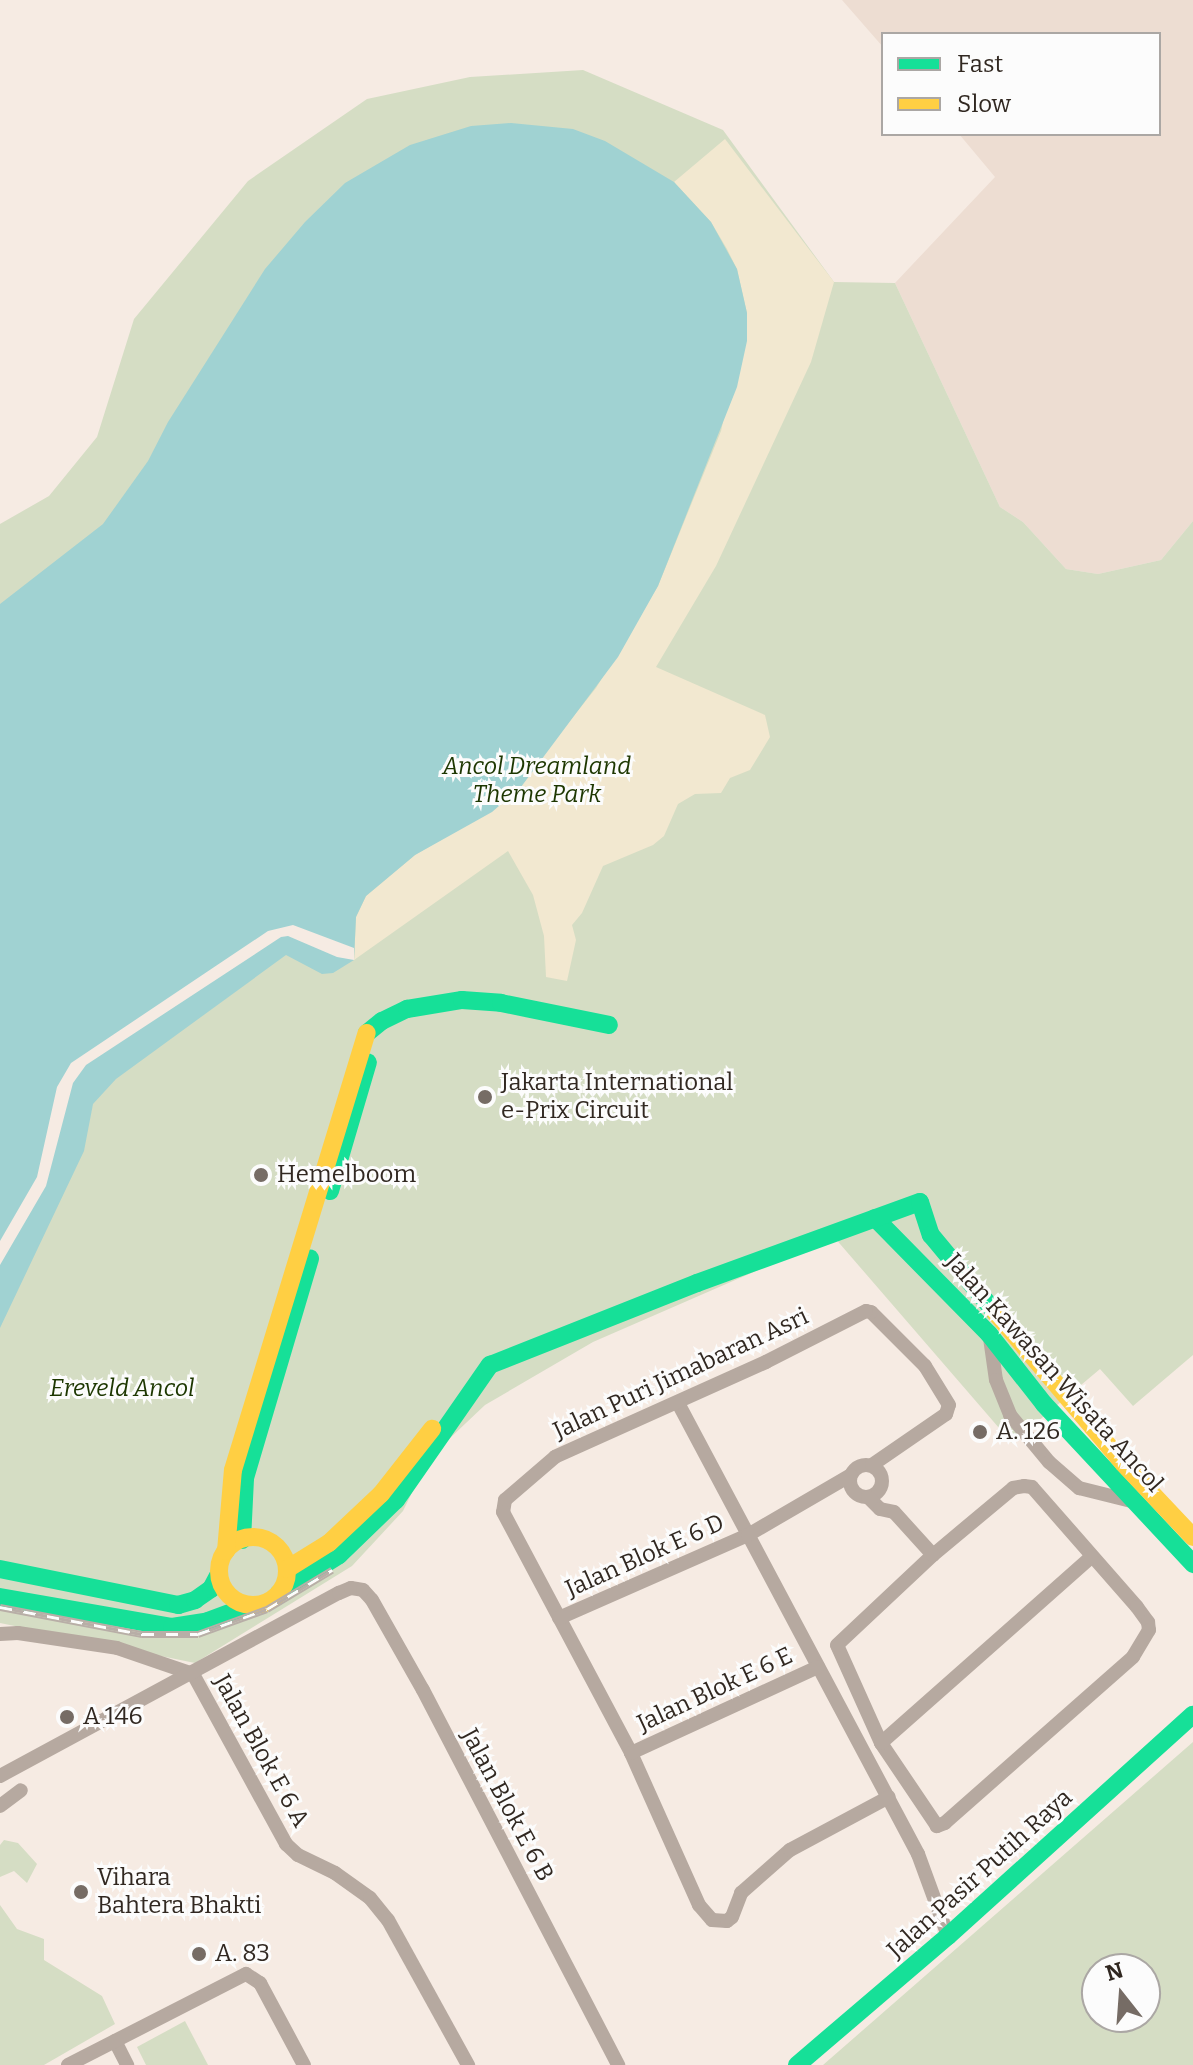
<!DOCTYPE html>
<style>
body{margin:0}
#map{position:relative;width:1193px;height:2065px;overflow:hidden;background:#f6ebe3;font-family:Bitter,serif}
div>[style]{position:absolute}
.industrial>*{inset:0;background:#edddd2}
.green>*{inset:0;background:#d5ddc4}
.sand>*{inset:0;background:#f2e8d0}
.water>*{inset:0;background:#a0d2d2}
.pier>*{inset:0;background:#f6ebe3}
.street>*{height:14px;margin:-7px;padding:0 7px;transform-origin:7px;border-radius:7px;background:#b6a9a0}
.street>.ring{margin:-7px;padding:0;box-sizing:content-box;background:none;border:14px solid #b6a9a0;border-radius:50%}
.fast>*{height:18px;margin:-9px;padding:0 9px;transform-origin:9px;border-radius:9px;background:#16e098}
.slow>*{height:18px;margin:-9px;padding:0 9px;transform-origin:9px;border-radius:9px;background:#ffcf43}
.slow>.ring{margin:-9px;padding:0;box-sizing:content-box;background:none;border:18px solid #ffcf43;border-radius:50%}
.rail>*{height:7px;margin-top:-3.5px;transform-origin:0;background:repeating-linear-gradient(90deg,#fcfcfc 0 12px,#b8aea7 0 24px);box-sizing:border-box;border-block:2px solid #b8aea7}
.dots>*{width:22px;height:22px;translate:-50% -50%;box-sizing:border-box;border:4px solid #fcfcfc;border-radius:50%}
span{translate:-50% -50%;white-space:nowrap;text-align:center;line-height:1.15;-webkit-text-stroke:6px #fcfcfc;paint-order:stroke}
.park-label{font-size:24px;color:#1d3701;font-style:italic}
.poi-label{font-size:24px;color:#312821}
.left{translate:0 -50%;text-align:left}
.street-label{font-size:24px;color:#312821}
.legend{position:absolute;left:881px;top:32px;width:280px;height:104px;box-sizing:border-box;background:#fcfcfc;border:2px solid #aba7a4;margin:0;padding:10px 14px;list-style:none;font-size:24px;color:#312821}
.legend li{display:flex;align-items:center;gap:16px;height:40px}
.legend b{width:40px;border:2px solid #aba7a4}
.north{position:absolute;left:1081px;top:1953px;width:80px;height:80px;box-sizing:border-box;background:#fcfcfc;border:2px solid #aba7a4;border-radius:50%;rotate:343deg;font-size:22px;font-weight:700;line-height:32px;text-align:center;color:#312821}
.north::after{content:'';display:block;margin:auto;width:28px;height:36px;background:#766c65;clip-path:polygon(50% 0,100% 100%,50% 72%,0 100%)}
</style>
<div id="map">
<div class="industrial">
<i style="clip-path:polygon(842px 0,1193px 0,1193px 521px,1161px 560px,1098px 574px,1066px 569px,1023px 522px,1000px 507px,895px 283px,995px 177px,959px 134px,1159px 134px,1159px 34px,883px 34px,883px 47px)"></i>
</div>
<div class="green">
<i style="clip-path:polygon(583px 70px,723px 130px,834px 282px,895px 283px,1000px 507px,1023px 522px,1066px 569px,1098px 574px,1161px 560px,1193px 521px,1193px 1355px,1133px 1406px,1100px 1369px,1012px 1443px,834px 1237px,593px 1342px,485px 1405px,429px 1458px,403px 1511px,352px 1566px,195px 1663px,0 1623px,0 524px,49px 496px,97px 437px,134px 319px,248px 181px,367px 99px,470px 77px)"></i>
<i style="clip-path:polygon(evenodd,1193px 1742px,1193px 2065px,823px 2065px,1193px 1742px,1097px 1969px,1145px 1969px,1145px 2017px,1097px 2017px,1097px 1969px)"></i>
<i style="clip-path:polygon(4px 1840px,18px 1843px,37px 1864px,27px 1883px,14px 1871px,0 1877px,0 1845px)"></i>
<i style="clip-path:polygon(0 1905px,17px 1929px,44px 1939px,44px 1960px,102px 1996px,115px 2024px,44px 2065px,0 2065px)"></i>
<i style="clip-path:polygon(185px 2021px,208px 2065px,146px 2065px,137px 2047px)"></i>
</div>
<div class="sand">
<i style="clip-path:polygon(725px 139px,834px 282px,811px 362px,716px 566px,656px 667px,765px 715px,770px 737px,750px 770px,730px 778px,721px 793px,695px 794px,678px 804px,664px 836px,653px 845px,603px 866px,582px 913px,572px 925px,576px 940px,567px 981px,546px 977px,544px 936px,533px 895px,508px 851px,354px 960px,356px 917px,366px 896px,415px 855px,506px 801px,596px 688px,658px 586px,721px 431px,747px 313px,737px 269px,727px 249px,711px 222px,674px 182px)"></i>
</div>
<div class="water">
<i style="clip-path:polygon(511px 123px,573px 129px,605px 141px,674px 182px,711px 222px,737px 269px,747px 313px,747px 341px,737px 387px,658px 586px,618px 657px,521px 787px,492px 812px,415px 855px,366px 896px,356px 917px,354px 960px,333px 973px,322px 974px,286px 955px,116px 1079px,93px 1104px,84px 1151px,0 1328px,0 604px,103px 524px,148px 461px,168px 422px,265px 269px,305px 222px,345px 183px,410px 145px,471px 126px)"></i>
</div>
<div class="pier">
<i style="clip-path:polygon(293px 925px,354px 948px,354px 960px,337px 957px,288px 936px,281px 937px,86px 1065px,73px 1083px,46px 1186px,0 1265px,0 1241px,37px 1177px,57px 1087px,71px 1063px,268px 931px)"></i>
</div>
<div class="street">
<i style="left:990px;top:1338px;width:42px;rotate:81.9deg"></i>
<i style="left:996px;top:1380px;width:38px;rotate:68deg"></i>
<i style="left:1010px;top:1415px;width:61px;rotate:50.3deg"></i>
<i style="left:1049px;top:1462px;width:40px;rotate:41deg"></i>
<i style="left:1079px;top:1488px;width:58px;rotate:14deg"></i>
<i style="left:678px;top:1403px;width:511px;rotate:61.98deg"></i>
<i style="left:918px;top:1854px;width:87px;rotate:69.9deg"></i>
<i class="ring" style="left:850px;top:1465px;width:18px;height:18px"></i>
<i style="left:872px;top:1465px;width:90px;rotate:-34.6deg"></i>
<i style="left:946px;top:1414px;width:9px;rotate:-72deg"></i>
<i style="left:949px;top:1405px;width:46px;rotate:-121.6deg"></i>
<i style="left:925px;top:1366px;width:76px;rotate:-135deg"></i>
<i style="left:871px;top:1312px;width:5px;rotate:-169deg"></i>
<i style="left:866px;top:1311px;width:112px;rotate:153deg"></i>
<i style="left:766px;top:1362px;width:231px;rotate:155.8deg"></i>
<i style="left:555px;top:1457px;width:66px;rotate:139.3deg"></i>
<i style="left:505px;top:1500px;width:12px;rotate:99deg"></i>
<i style="left:503px;top:1512px;width:273px;rotate:62deg"></i>
<i style="left:631px;top:1753px;width:167px;rotate:65.9deg"></i>
<i style="left:699px;top:1905px;width:20px;rotate:49deg"></i>
<i style="left:712px;top:1920px;width:15px;rotate:4deg"></i>
<i style="left:727px;top:1921px;width:6px;rotate:-39deg"></i>
<i style="left:732px;top:1917px;width:26px;rotate:-69deg"></i>
<i style="left:741px;top:1893px;width:65px;rotate:-41.3deg"></i>
<i style="left:790px;top:1850px;width:112px;rotate:-28.2deg"></i>
<i style="left:1024px;top:1486px;width:8px;rotate:7deg"></i>
<i style="left:1032px;top:1487px;width:159px;rotate:48.8deg"></i>
<i style="left:1137px;top:1607px;width:19px;rotate:54deg"></i>
<i style="left:1148px;top:1622px;width:8px;rotate:83deg"></i>
<i style="left:1149px;top:1630px;width:31px;rotate:121deg"></i>
<i style="left:1133px;top:1657px;width:251px;rotate:138.6deg"></i>
<i style="left:945px;top:1823px;width:9px;rotate:159deg"></i>
<i style="left:937px;top:1826px;width:100px;rotate:-124deg"></i>
<i style="left:881px;top:1743px;width:107px;rotate:-114.2deg"></i>
<i style="left:837px;top:1645px;width:132px;rotate:-43.2deg"></i>
<i style="left:933px;top:1555px;width:104px;rotate:-39.9deg"></i>
<i style="left:1013px;top:1488px;width:11px;rotate:-10deg"></i>
<i style="left:868px;top:1497px;width:17px;rotate:45deg"></i>
<i style="left:880px;top:1509px;width:14px;rotate:12deg"></i>
<i style="left:894px;top:1512px;width:58px;rotate:47.8deg"></i>
<i style="left:559px;top:1618px;width:206px;rotate:-23.7deg"></i>
<i style="left:748px;top:1535px;width:119px;rotate:-30.2deg"></i>
<i style="left:0;top:1634px;width:18px;rotate:-3deg"></i>
<i style="left:18px;top:1633px;width:100px;rotate:8.6deg"></i>
<i style="left:117px;top:1648px;width:80px;rotate:18.9deg"></i>
<i style="left:193px;top:1674px;width:194px;rotate:61.3deg"></i>
<i style="left:286px;top:1844px;width:16px;rotate:43deg"></i>
<i style="left:298px;top:1855px;width:41px;rotate:25.9deg"></i>
<i style="left:335px;top:1873px;width:43px;rotate:35.5deg"></i>
<i style="left:370px;top:1898px;width:28px;rotate:51deg"></i>
<i style="left:388px;top:1920px;width:166px;rotate:61.1deg"></i>
<i style="left:881px;top:1743px;width:281px;rotate:-41.5deg"></i>
<i style="left:631px;top:1753px;width:206px;rotate:-24.7deg"></i>
<i style="left:0;top:1776px;width:385px;rotate:-28.4deg"></i>
<i style="left:339px;top:1593px;width:13px;rotate:-23deg"></i>
<i style="left:351px;top:1588px;width:12px;rotate:9deg"></i>
<i style="left:363px;top:1590px;width:13px;rotate:48deg"></i>
<i style="left:372px;top:1600px;width:103px;rotate:60.5deg"></i>
<i style="left:423px;top:1690px;width:423px;rotate:62.5deg"></i>
<i style="left:0;top:1806px;width:26px;rotate:-37deg"></i>
<i style="left:115px;top:2041px;width:27px;rotate:63deg"></i>
<i style="left:68px;top:2065px;width:200px;rotate:-27.1deg"></i>
<i style="left:246px;top:1974px;width:17px;rotate:33deg"></i>
<i style="left:260px;top:1983px;width:93px;rotate:61.8deg"></i>
</div>
<div class="fast">
<i style="left:367px;top:1033px;width:19px;rotate:-39deg"></i>
<i style="left:382px;top:1021px;width:28px;rotate:-26deg"></i>
<i style="left:407px;top:1009px;width:56px;rotate:-9.3deg"></i>
<i style="left:462px;top:1000px;width:39px;rotate:4deg"></i>
<i style="left:501px;top:1003px;width:110px;rotate:11.5deg"></i>
<i style="left:330px;top:1191px;width:134px;rotate:-73.6deg"></i>
<i style="left:875px;top:1218px;width:163px;rotate:45.5deg"></i>
<i style="left:989px;top:1334px;width:89px;rotate:51.8deg"></i>
<i style="left:1044px;top:1404px;width:219px;rotate:47deg"></i>
<i style="left:242px;top:1540px;width:62px;rotate:-87.2deg"></i>
<i style="left:245px;top:1478px;width:229px;rotate:-73.5deg"></i>
<i style="left:0;top:1569px;width:182px;rotate:11.4deg"></i>
<i style="left:178px;top:1605px;width:18px;rotate:-16deg"></i>
<i style="left:195px;top:1600px;width:19px;rotate:-35deg"></i>
<i style="left:211px;top:1589px;width:17px;rotate:-62deg"></i>
<i style="left:279px;top:1593px;width:71px;rotate:-32.3deg"></i>
<i style="left:339px;top:1555px;width:79px;rotate:-44deg"></i>
<i style="left:396px;top:1500px;width:165px;rotate:-55.2deg"></i>
<i style="left:490px;top:1365px;width:223px;rotate:-21.6deg"></i>
<i style="left:697px;top:1283px;width:237px;rotate:-20deg"></i>
<i style="left:920px;top:1202px;width:35px;rotate:72deg"></i>
<i style="left:931px;top:1235px;width:100px;rotate:50.3deg"></i>
<i style="left:0;top:1597px;width:175px;rotate:9.9deg"></i>
<i style="left:172px;top:1627px;width:36px;rotate:-9deg"></i>
<i style="left:208px;top:1621px;width:46px;rotate:-20.4deg"></i>
<i style="left:797px;top:2065px;width:199px;rotate:-40.5deg"></i>
<i style="left:948px;top:1936px;width:330px;rotate:-42.1deg"></i>
</div>
<div class="slow">
<i style="left:995px;top:1312px;width:198px;rotate:49.7deg"></i>
<i style="left:1123px;top:1463px;width:102px;rotate:46.6deg"></i>
<i class="ring" style="left:219px;top:1537px;width:50px;height:50px"></i>
<i style="left:226px;top:1551px;width:81px;rotate:-85.1deg"></i>
<i style="left:233px;top:1470px;width:457px;rotate:-73deg"></i>
<i style="left:287px;top:1569px;width:49px;rotate:-31.8deg"></i>
<i style="left:329px;top:1543px;width:71px;rotate:-43.3deg"></i>
<i style="left:381px;top:1494px;width:83px;rotate:-51.9deg"></i>
</div>
<div class="rail">
<i style="left:0;top:1607px;width:145px;rotate:10.8deg"></i>
<i style="left:142px;top:1634px;width:56px"></i>
<i style="left:198px;top:1634px;width:73px;rotate:-19.9deg"></i>
<i style="left:267px;top:1609px;width:76px;rotate:-31deg"></i>
</div>
<div class="dots">
<i style="left:485px;top:1097px;background:#766c65"></i>
<i style="left:261px;top:1175px;background:#766c65"></i>
<i style="left:980px;top:1432px;background:#766c65"></i>
<i style="left:67px;top:1717px;background:#766c65"></i>
<i style="left:81px;top:1892px;background:#766c65"></i>
<i style="left:199px;top:1954px;background:#766c65"></i>
</div>
<div class="park-label">
<span style="left:537px;top:781px">Ancol Dreamland<br>Theme Park</span>
<span style="left:122px;top:1389px">Ereveld Ancol</span>
</div>
<div class="poi-label">
<span class="left" style="left:501px;top:1097px">Jakarta International<br>e-Prix Circuit</span>
<span class="left" style="left:277px;top:1175px">Hemelboom</span>
<span class="left" style="left:996px;top:1432px">A. 126</span>
<span class="left" style="left:83px;top:1717px">A 146</span>
<span class="left" style="left:97px;top:1892px">Vihara<br>Bahtera Bhakti</span>
<span class="left" style="left:215px;top:1954px">A. 83</span>
</div>
<div class="street-label">
<span style="left:1054px;top:1373px;rotate:48deg">Jalan Kawasan Wisata Ancol</span>
<span style="left:681px;top:1374px;rotate:-25deg">Jalan Puri Jimabaran Asri</span>
<span style="left:645px;top:1556px;rotate:-24deg">Jalan Blok E 6 D</span>
<span style="left:715px;top:1690px;rotate:-25deg">Jalan Blok E 6 E</span>
<span style="left:261px;top:1751px;rotate:61deg">Jalan Blok E 6 A</span>
<span style="left:507px;top:1805px;rotate:62deg">Jalan Blok E 6 B</span>
<span style="left:980px;top:1874px;rotate:-42deg">Jalan Pasir Putih Raya</span>
</div>
<ul class="legend">
<li><b style="height:10px;background:#16e098"></b>Fast</li>
<li><b style="height:10px;background:#ffcf43"></b>Slow</li>
</ul>
<div class="north">N</div>
</div>
